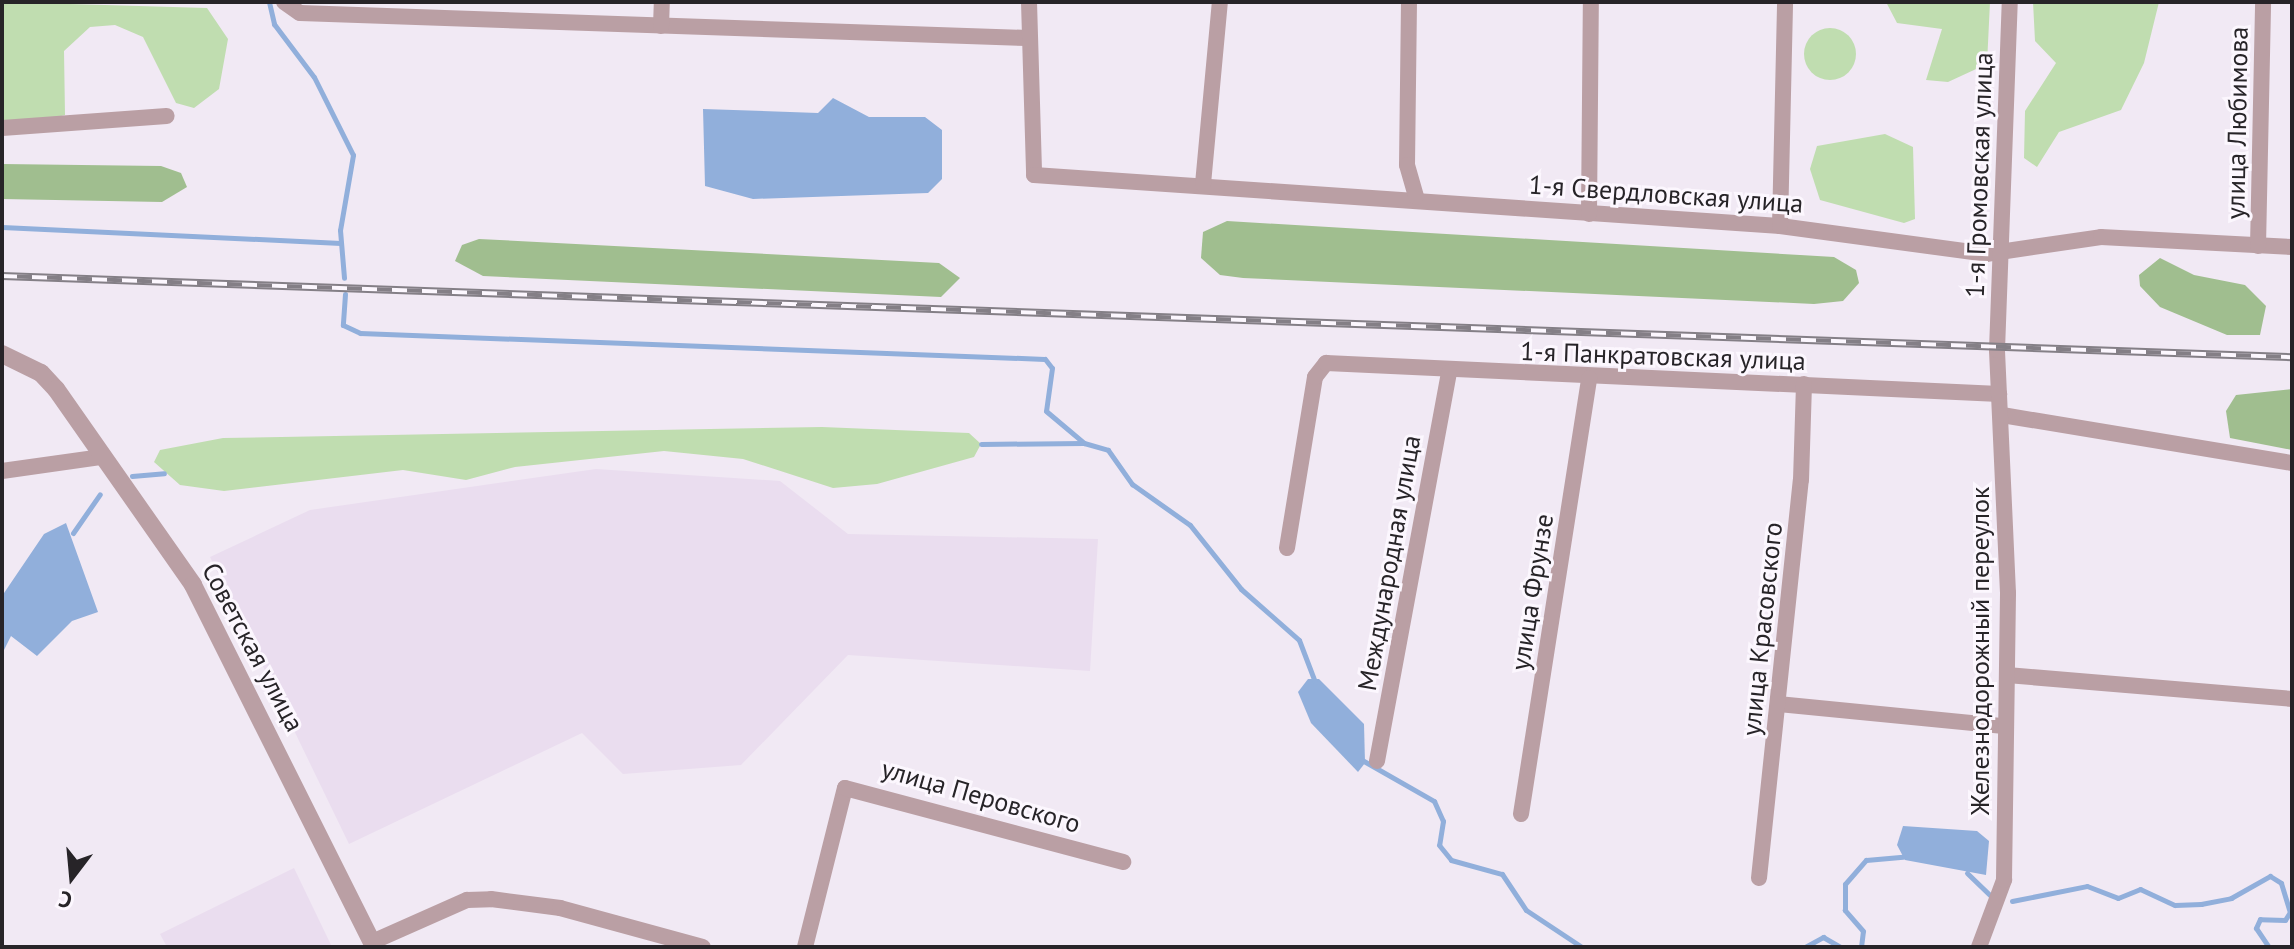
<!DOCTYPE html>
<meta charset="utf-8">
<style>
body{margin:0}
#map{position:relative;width:2294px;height:949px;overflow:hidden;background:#f1e9f4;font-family:"PT Sans",sans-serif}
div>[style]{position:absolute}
.built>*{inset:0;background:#eaddef}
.green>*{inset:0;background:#c0ddb0}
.round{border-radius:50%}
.forest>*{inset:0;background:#a0be8f}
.water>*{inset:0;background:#91afdb}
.stream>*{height:5px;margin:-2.5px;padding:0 2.5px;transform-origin:2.5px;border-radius:2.5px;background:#91afdb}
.minor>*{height:16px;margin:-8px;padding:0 8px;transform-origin:8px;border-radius:8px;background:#ba9fa4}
.tertiary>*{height:18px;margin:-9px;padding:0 9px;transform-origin:9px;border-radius:9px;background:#ba9fa4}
.rail>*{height:8px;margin-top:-4px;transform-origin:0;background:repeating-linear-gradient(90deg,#fcf7fe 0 15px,#847f86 0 30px);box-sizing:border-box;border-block:2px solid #847f86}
span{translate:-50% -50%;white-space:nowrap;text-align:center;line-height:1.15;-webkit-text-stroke:6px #fcf7fe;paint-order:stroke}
.street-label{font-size:26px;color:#272428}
.frame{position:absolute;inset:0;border:4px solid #272428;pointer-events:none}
.north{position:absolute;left:32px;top:837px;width:80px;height:80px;-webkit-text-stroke:6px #fcf7fe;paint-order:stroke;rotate:196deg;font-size:22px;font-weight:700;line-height:32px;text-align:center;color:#272428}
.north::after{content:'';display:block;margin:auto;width:28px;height:36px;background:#272428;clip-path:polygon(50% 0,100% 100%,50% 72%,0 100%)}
</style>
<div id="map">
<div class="built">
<i style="clip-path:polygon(596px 469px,780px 481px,848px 534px,1098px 539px,1090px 671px,848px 655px,741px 765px,623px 774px,582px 733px,349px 844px,210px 557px,310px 510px)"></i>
<i style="clip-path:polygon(294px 868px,332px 947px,167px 947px,160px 934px)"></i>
</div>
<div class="green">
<i style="clip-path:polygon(2px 2px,207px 8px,228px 39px,219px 89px,194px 108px,176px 103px,143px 37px,115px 25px,90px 27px,64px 51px,65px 115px,2px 132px)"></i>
<i style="clip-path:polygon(1886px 2px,1990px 2px,1987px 64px,1948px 82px,1926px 80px,1942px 29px,1897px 23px)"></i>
<i style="clip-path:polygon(2033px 2px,2159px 2px,2144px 63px,2121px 110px,2059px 132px,2037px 167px,2024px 158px,2025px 111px,2056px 63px,2035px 41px)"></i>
<i class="round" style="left:1804px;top:28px;width:52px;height:52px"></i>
<i style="clip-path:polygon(1885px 134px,1913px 147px,1915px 219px,1904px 223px,1820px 200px,1810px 169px,1817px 146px)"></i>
<i style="clip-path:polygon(822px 427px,969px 433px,981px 444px,974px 457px,877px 484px,833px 488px,743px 459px,664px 451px,515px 467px,466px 480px,403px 470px,224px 491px,180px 485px,154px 462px,160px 450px,223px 438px)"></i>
</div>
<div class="forest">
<i style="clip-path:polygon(2px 164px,161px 166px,181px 173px,187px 187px,162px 202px,2px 199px)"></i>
<i style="clip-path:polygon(1227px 221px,1834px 257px,1856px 270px,1859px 283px,1843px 301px,1814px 304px,1243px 278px,1220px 275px,1201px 258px,1203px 232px)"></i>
<i style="clip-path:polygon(479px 239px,939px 263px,960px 278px,941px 297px,483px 276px,455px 261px,462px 245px)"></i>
<i style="clip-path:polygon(2160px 258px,2194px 275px,2245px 285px,2266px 306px,2260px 335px,2227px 335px,2160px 307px,2140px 286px,2139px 275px)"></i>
<i style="clip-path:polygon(2292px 389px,2292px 450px,2230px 438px,2226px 411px,2236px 395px)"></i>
</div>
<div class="water">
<i style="clip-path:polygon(833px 98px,869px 117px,925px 117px,942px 130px,942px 179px,928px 193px,753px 199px,705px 186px,703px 109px,818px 113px)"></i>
<i style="clip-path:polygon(66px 523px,98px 612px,72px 621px,37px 656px,11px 636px,2px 654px,2px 596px,44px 534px)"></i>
<i style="clip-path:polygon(1308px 679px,1319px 679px,1364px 724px,1365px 763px,1358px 772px,1311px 723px,1298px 692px)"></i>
<i style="clip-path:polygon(1903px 826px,1977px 831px,1989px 841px,1986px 875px,1905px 860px,1897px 845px)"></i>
</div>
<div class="stream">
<i style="left:269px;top:2px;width:23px;rotate:77deg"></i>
<i style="left:274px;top:24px;width:66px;rotate:53deg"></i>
<i style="left:314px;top:77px;width:87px;rotate:63.4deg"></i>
<i style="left:353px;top:155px;width:76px;rotate:99.8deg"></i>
<i style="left:340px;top:230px;width:48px;rotate:85.2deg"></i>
<i style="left:2px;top:227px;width:339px;rotate:2.7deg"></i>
<i style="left:345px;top:294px;width:31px;rotate:94deg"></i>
<i style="left:343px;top:325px;width:19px;rotate:25deg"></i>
<i style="left:360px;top:333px;width:685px;rotate:2.17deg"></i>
<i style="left:1045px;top:359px;width:11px;rotate:52deg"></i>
<i style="left:1052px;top:368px;width:43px;rotate:97.9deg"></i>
<i style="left:1046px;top:411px;width:50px;rotate:40.1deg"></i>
<i style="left:1084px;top:443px;width:25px;rotate:16deg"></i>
<i style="left:1108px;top:450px;width:42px;rotate:54.8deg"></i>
<i style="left:1132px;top:484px;width:71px;rotate:35.3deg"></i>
<i style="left:1190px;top:525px;width:82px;rotate:51.4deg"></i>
<i style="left:1241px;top:589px;width:77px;rotate:41.3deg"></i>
<i style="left:1299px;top:640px;width:45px;rotate:69.1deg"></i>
<i style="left:981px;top:444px;width:102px;rotate:-0.6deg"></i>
<i style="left:132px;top:476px;width:32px;rotate:-5deg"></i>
<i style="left:73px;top:533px;width:47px;rotate:-55.3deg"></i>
<i style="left:1362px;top:760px;width:83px;rotate:29.7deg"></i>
<i style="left:1434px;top:801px;width:22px;rotate:66deg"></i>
<i style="left:1443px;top:821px;width:24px;rotate:99deg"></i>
<i style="left:1439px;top:845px;width:19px;rotate:51deg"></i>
<i style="left:1451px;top:860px;width:53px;rotate:15.4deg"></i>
<i style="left:1502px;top:874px;width:43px;rotate:56.3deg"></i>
<i style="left:1526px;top:910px;width:67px;rotate:33.5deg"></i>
<i style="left:1967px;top:873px;width:36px;rotate:44deg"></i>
<i style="left:2012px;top:901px;width:76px;rotate:-11.3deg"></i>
<i style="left:2087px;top:886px;width:33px;rotate:21deg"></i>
<i style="left:2118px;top:898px;width:24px;rotate:-22deg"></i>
<i style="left:2140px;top:889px;width:38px;rotate:25deg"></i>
<i style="left:2175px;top:905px;width:26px;rotate:-2deg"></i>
<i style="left:2201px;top:904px;width:31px;rotate:-11deg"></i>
<i style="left:2231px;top:898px;width:45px;rotate:-29.4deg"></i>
<i style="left:2270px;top:876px;width:13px;rotate:32deg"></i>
<i style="left:2281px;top:883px;width:30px;rotate:73deg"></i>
<i style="left:2290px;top:912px;width:9px;rotate:122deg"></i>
<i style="left:2285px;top:920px;width:25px;rotate:-178deg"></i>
<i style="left:2260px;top:919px;width:10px;rotate:114deg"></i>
<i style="left:2256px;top:928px;width:23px;rotate:56deg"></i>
<i style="left:1805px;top:947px;width:21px;rotate:-29deg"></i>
<i style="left:1823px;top:937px;width:20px;rotate:30deg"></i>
<i style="left:1861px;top:947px;width:16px;rotate:-83deg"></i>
<i style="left:1863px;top:931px;width:28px;rotate:-131deg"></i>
<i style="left:1845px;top:910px;width:26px;rotate:-90deg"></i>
<i style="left:1845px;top:884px;width:32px;rotate:-49deg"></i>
<i style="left:1866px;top:860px;width:37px;rotate:-5deg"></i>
</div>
<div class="minor">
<i style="left:284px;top:2px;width:19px;rotate:35deg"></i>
<i style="left:300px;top:13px;width:728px;rotate:1.97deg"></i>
<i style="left:1029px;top:2px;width:173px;rotate:88.3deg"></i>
<i style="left:1034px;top:175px;width:748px;rotate:3.91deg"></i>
<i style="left:1780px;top:226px;width:208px;rotate:7.7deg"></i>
<i style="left:1986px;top:254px;width:116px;rotate:-8.4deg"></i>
<i style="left:2101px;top:237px;width:191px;rotate:3deg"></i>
<i style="left:1409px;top:2px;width:163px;rotate:90.7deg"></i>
<i style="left:1407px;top:165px;width:33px;rotate:74deg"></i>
<i style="left:661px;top:26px;width:24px;rotate:-88deg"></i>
<i style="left:2px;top:128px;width:165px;rotate:-4.2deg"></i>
<i style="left:1203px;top:184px;width:183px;rotate:-84.7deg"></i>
<i style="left:1589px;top:214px;width:212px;rotate:-89.5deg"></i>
<i style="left:1780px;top:226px;width:224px;rotate:-88.7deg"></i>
<i style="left:2258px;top:246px;width:244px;rotate:-88.8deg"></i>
<i style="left:2002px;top:415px;width:294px;rotate:9.4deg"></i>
<i style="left:2px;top:471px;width:101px;rotate:-8deg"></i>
<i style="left:1287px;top:548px;width:173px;rotate:-80.7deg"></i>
<i style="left:1315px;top:377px;width:18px;rotate:-52deg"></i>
<i style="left:1326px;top:363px;width:674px;rotate:2.64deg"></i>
<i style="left:2007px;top:675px;width:286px;rotate:4.8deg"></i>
<i style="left:1778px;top:704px;width:227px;rotate:5.6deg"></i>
<i style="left:1377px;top:761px;width:395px;rotate:-79.5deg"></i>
<i style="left:1521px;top:814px;width:441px;rotate:-81.1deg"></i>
<i style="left:1759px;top:878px;width:400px;rotate:-84deg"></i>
<i style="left:1801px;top:480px;width:96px;rotate:-88.2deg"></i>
<i style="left:372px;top:942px;width:104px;rotate:-23.9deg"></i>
<i style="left:467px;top:900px;width:24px;rotate:-2deg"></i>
<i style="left:491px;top:899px;width:70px;rotate:7.4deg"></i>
<i style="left:560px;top:908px;width:148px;rotate:15.3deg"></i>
<i style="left:805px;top:947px;width:164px;rotate:-75.9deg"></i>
<i style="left:845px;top:788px;width:288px;rotate:14.9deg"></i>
<i style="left:1979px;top:947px;width:72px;rotate:-69.5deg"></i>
<i style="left:2004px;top:880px;width:287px;rotate:-89.2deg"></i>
<i style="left:2008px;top:593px;width:243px;rotate:-92.6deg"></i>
<i style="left:1997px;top:350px;width:348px;rotate:-87.9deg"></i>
</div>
<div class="tertiary">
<i style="left:2px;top:354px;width:43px;rotate:26deg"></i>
<i style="left:41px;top:373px;width:22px;rotate:47deg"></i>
<i style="left:56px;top:389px;width:239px;rotate:55deg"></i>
<i style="left:193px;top:585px;width:405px;rotate:63.4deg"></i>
</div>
<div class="rail">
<i style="left:2px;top:276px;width:2291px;rotate:2.03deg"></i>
</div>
<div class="street-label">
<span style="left:2237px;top:123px;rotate:-89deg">улица Любимова</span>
<span style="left:1979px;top:175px;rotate:-88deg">1-я Громовская улица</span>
<span style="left:1666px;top:194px;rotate:4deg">1-я Свердловская улица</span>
<span style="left:1663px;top:356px;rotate:2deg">1-я Панкратовская улица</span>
<span style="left:1389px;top:563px;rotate:-80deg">Международная улица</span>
<span style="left:1532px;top:592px;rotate:-81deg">улица Фрунзе</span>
<span style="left:1762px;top:629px;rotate:-84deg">улица Красовского</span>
<span style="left:253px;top:647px;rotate:62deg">Советская улица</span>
<span style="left:1980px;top:651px;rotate:-90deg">Железнодорожный переулок</span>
<span style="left:981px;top:796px;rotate:16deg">улица Перовского</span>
</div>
<div class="frame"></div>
<div class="north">С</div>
</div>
